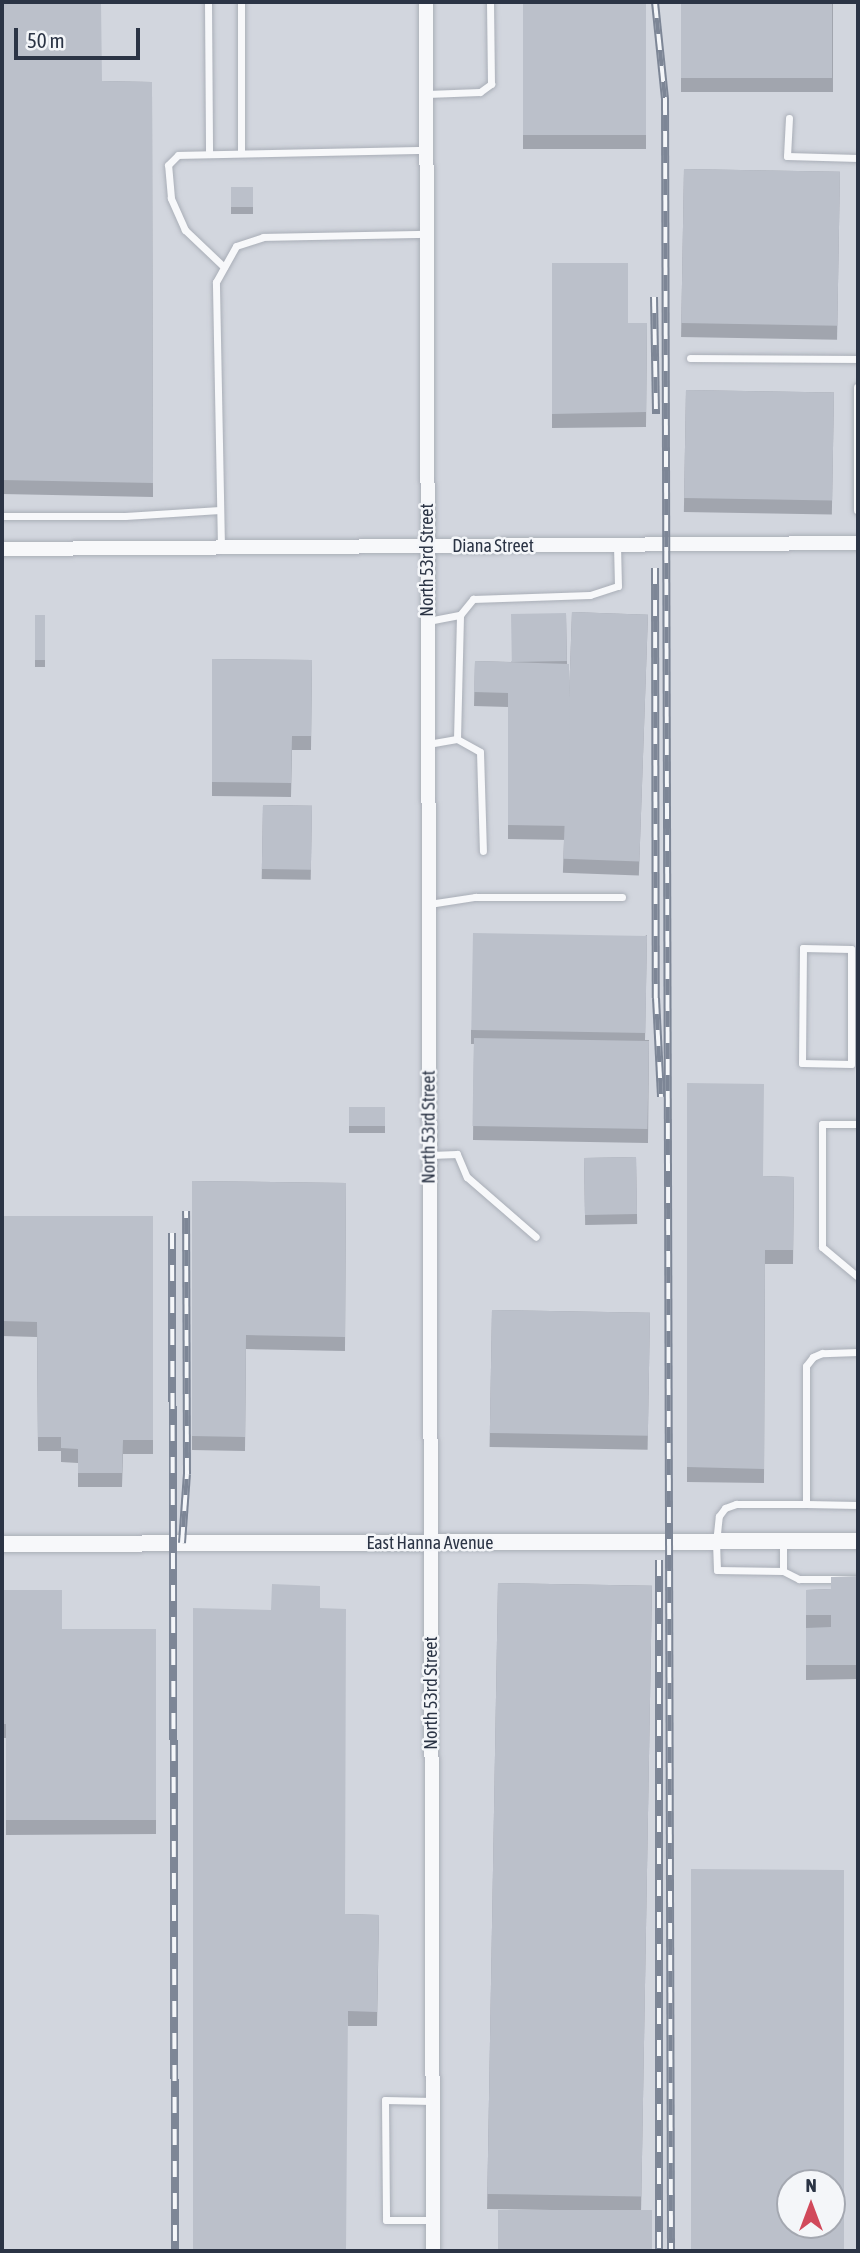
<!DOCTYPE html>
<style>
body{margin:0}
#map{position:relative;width:860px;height:2253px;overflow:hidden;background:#e4e7ec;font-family:"Asap Condensed",sans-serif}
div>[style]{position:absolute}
.built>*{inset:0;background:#d2d6de}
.roads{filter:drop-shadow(0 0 2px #a9aeb7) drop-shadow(0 0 2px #a9aeb7)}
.service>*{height:7px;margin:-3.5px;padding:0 3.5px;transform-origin:3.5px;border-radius:3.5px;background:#f7f8fa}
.minor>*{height:14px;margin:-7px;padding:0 7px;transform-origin:7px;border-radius:7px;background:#f7f8fa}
.tertiary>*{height:16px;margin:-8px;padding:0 8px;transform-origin:8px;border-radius:8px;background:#f7f8fa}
.rail>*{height:8px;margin-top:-4px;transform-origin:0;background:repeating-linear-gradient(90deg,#f4f6f9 0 16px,#7d8696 0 32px);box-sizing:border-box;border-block:2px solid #7d8696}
.wall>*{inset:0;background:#a1a5ae;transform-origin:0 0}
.building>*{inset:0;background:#bbc0ca;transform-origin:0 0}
span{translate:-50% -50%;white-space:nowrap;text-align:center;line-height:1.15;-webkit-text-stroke:5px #f4f6f9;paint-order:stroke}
.street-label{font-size:18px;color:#2b3445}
.frame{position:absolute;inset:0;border:4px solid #2b3445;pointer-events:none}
.north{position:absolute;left:776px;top:2169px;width:70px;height:70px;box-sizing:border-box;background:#f4f6f9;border:2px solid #a4a8b1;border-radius:50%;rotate:0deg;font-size:19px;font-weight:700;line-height:28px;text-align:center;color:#2b3445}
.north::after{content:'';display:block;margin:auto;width:24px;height:32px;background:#d1495b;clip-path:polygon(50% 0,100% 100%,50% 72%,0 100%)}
.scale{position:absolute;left:14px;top:28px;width:126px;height:32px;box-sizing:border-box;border:4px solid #2b3445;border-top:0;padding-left:9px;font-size:21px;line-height:24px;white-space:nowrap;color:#2b3445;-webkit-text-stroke:5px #f4f6f9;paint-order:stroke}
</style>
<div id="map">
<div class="built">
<i style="clip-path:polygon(evenodd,2px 2px,858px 2px,858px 2251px,2px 2251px,2px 2px,790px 2183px,832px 2183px,832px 2225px,790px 2225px,790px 2183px)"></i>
</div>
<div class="roads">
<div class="service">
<i style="left:208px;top:2px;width:152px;rotate:89.6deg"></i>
<i style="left:427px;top:94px;width:53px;rotate:-2.2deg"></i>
<i style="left:480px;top:92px;width:14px;rotate:-36deg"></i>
<i style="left:491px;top:84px;width:82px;rotate:-90.7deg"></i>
<i style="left:789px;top:118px;width:38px;rotate:93deg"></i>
<i style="left:787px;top:156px;width:71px;rotate:1.6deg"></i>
<i style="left:241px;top:153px;width:151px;rotate:-90deg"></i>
<i style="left:224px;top:267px;width:54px;rotate:-136.5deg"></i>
<i style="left:185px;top:230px;width:35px;rotate:-114deg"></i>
<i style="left:171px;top:198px;width:33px;rotate:-95deg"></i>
<i style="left:168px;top:165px;width:14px;rotate:-45deg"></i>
<i style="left:178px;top:155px;width:248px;rotate:-1.2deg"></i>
<i style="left:690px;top:358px;width:168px;rotate:0.3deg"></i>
<i style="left:857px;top:387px;width:123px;rotate:90deg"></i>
<i style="left:2px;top:516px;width:123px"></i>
<i style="left:125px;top:516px;width:95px;rotate:-3.6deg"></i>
<i style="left:221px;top:547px;width:265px;rotate:-91.1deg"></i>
<i style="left:216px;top:282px;width:41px;rotate:-60.9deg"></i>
<i style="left:236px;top:246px;width:28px;rotate:-18deg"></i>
<i style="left:263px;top:237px;width:163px;rotate:-1.1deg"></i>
<i style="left:428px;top:621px;width:33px;rotate:-11deg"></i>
<i style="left:460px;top:615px;width:21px;rotate:-51deg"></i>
<i style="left:473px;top:599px;width:117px;rotate:-2deg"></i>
<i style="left:590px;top:595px;width:29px;rotate:-18deg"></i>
<i style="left:618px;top:586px;width:41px;rotate:-91.4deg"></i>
<i style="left:457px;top:739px;width:26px;rotate:29deg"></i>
<i style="left:480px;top:752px;width:99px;rotate:88.3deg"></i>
<i style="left:428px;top:744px;width:29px;rotate:-10deg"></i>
<i style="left:457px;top:739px;width:124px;rotate:-88.6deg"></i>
<i style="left:429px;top:904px;width:47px;rotate:-8.7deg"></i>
<i style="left:475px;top:897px;width:147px"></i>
<i style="left:803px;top:948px;width:48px;rotate:1.2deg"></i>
<i style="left:851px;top:949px;width:115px;rotate:90deg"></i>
<i style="left:851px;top:1064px;width:49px;rotate:-178.8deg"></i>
<i style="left:802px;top:1063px;width:115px;rotate:-89.5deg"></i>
<i style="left:858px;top:1124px;width:36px;rotate:180deg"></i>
<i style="left:822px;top:1124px;width:123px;rotate:90deg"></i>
<i style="left:822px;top:1247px;width:47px;rotate:39.8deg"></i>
<i style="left:430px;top:1155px;width:27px;rotate:-2deg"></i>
<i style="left:457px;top:1154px;width:25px;rotate:67deg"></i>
<i style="left:467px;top:1177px;width:91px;rotate:41deg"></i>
<i style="left:858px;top:1352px;width:36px;rotate:178deg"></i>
<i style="left:822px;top:1353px;width:10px;rotate:156deg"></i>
<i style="left:813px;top:1357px;width:11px;rotate:128deg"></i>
<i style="left:806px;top:1366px;width:138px;rotate:90deg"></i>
<i style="left:806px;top:1504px;width:52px;rotate:1.1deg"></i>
<i style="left:783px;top:1543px;width:28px;rotate:90deg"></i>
<i style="left:783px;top:1571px;width:18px;rotate:27deg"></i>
<i style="left:799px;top:1579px;width:59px"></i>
<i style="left:783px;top:1571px;width:66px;rotate:-179.1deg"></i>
<i style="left:717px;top:1570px;width:27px;rotate:-92deg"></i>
<i style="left:716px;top:1543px;width:27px;rotate:-84deg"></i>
<i style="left:719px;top:1516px;width:10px;rotate:-53deg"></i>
<i style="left:725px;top:1508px;width:12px;rotate:-20deg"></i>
<i style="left:736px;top:1504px;width:70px"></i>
<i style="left:432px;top:2101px;width:47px;rotate:-178.8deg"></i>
<i style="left:385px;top:2100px;width:120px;rotate:89.5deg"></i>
<i style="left:386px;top:2220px;width:46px"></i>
</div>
<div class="minor">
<i style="left:426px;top:2px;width:2249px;rotate:89.82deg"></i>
<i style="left:2px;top:549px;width:856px;rotate:-0.4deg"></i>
</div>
<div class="tertiary">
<i style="left:2px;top:1544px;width:856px;rotate:-0.2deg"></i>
</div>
</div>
<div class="rail">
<i style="left:655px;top:2px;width:98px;rotate:84.1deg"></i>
<i style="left:665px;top:99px;width:2152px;rotate:89.84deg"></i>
<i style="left:654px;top:297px;width:117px;rotate:89deg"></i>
<i style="left:655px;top:568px;width:430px;rotate:89.9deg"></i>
<i style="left:656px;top:998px;width:99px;rotate:87.1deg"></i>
<i style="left:172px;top:1233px;width:1018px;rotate:89.83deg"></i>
<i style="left:182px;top:1543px;width:69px;rotate:-85.9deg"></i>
<i style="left:187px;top:1474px;width:263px;rotate:-90.2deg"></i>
<i style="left:659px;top:1560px;width:691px;rotate:90deg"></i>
</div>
<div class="wall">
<i style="clip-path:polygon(2px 2px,102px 81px,152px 82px,153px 497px,2px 494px)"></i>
<i style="left:523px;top:2px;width:123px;height:147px"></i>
<i style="left:681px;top:2px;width:152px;height:90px"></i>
<i style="left:684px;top:169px;width:156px;height:168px;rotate:1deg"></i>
<i style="left:231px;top:187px;width:22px;height:27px"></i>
<i style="clip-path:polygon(552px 263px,628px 323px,647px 323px,646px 427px,552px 428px)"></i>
<i style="left:686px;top:390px;width:148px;height:122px;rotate:1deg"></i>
<i style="left:572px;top:612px;width:76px;height:261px;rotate:2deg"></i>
<i style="clip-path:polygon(566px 613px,567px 664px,569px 664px,570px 840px,508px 839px,508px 707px,474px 706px,475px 661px,511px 662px)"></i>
<i style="left:35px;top:615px;width:10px;height:52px"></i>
<i style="clip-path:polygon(212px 659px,312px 660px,311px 750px,292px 750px,291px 797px,212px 796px)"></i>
<i style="left:263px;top:805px;width:49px;height:74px;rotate:1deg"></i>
<i style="clip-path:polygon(647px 935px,645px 1040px,649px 1040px,648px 1143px,473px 1140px,474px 1044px,471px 1044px,471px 1030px)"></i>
<i style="clip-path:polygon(687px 1083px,763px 1176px,794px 1177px,793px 1264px,765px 1264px,764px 1483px,687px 1482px)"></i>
<i style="left:349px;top:1107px;width:36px;height:26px"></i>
<i style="left:636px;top:1157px;width:67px;height:52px;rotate:89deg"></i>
<i style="clip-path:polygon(192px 1181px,346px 1183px,345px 1351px,246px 1349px,245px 1451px,192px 1450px)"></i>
<i style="clip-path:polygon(2px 1216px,153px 1216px,153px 1454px,123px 1454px,122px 1487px,78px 1487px,78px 1463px,61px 1462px,61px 1451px,38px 1451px,37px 1337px,2px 1336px)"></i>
<i style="left:492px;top:1310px;width:158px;height:137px;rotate:1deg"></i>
<i style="clip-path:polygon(858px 1576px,858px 1679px,806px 1680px,806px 1590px,831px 1589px)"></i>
<i style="left:498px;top:1583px;width:154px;height:626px;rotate:1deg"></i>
<i style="clip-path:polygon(2px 1590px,62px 1629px,156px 1629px,156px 1834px,6px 1835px,6px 1738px,2px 1738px)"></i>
<i style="clip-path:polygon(320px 1608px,345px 1914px,379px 1915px,377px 2026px,348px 2026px)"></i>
</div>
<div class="building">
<i style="clip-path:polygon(2px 2px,101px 2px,102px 81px,152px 82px,153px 483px,2px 480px)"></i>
<i style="left:523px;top:2px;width:123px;height:133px"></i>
<i style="left:681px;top:2px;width:151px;height:76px"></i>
<i style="left:684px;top:169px;width:156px;height:154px;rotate:1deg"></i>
<i style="left:231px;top:187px;width:22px;height:20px"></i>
<i style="clip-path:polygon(552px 263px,628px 263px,628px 323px,647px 323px,646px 412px,552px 414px)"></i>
<i style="left:686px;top:390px;width:148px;height:108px;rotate:1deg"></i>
<i style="left:572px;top:612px;width:76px;height:247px;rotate:2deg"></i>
<i style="left:566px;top:613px;width:48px;height:55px;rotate:89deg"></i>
<i style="left:35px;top:615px;width:10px;height:45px"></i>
<i style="clip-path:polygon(212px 659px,312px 660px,311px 736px,292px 736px,291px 783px,212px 782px)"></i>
<i style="clip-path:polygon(475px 661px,569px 664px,570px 826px,508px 825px,508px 693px,474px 692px)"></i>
<i style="left:263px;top:805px;width:49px;height:64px;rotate:1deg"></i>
<i style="left:473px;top:933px;width:174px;height:97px;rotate:1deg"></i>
<i style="left:474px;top:1038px;width:175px;height:88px;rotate:1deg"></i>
<i style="clip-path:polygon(687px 1083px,764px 1084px,763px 1176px,794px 1177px,793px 1250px,765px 1250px,764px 1469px,687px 1467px)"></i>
<i style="left:349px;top:1107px;width:36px;height:19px"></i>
<i style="left:636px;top:1157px;width:57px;height:52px;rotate:89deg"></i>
<i style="clip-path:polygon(192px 1181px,346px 1183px,345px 1337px,246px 1335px,245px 1437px,192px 1436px)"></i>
<i style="clip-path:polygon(2px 1216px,153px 1216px,153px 1440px,123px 1440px,122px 1473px,78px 1473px,78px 1449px,61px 1448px,61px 1437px,38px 1437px,37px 1322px,2px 1321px)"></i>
<i style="left:492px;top:1310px;width:158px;height:123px;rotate:1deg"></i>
<i style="clip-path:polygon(858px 1576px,858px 1665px,806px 1665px,806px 1628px,831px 1627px,831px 1615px,806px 1615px,806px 1590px,831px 1589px,831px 1577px)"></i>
<i style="left:498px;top:1583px;width:154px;height:611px;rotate:1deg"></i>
<i style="clip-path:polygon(272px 1584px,320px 1586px,320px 1608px,346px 1609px,345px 1914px,379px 1915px,377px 2012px,348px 2011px,346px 2251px,193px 2251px,193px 1608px,271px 1610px)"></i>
<i style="clip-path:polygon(2px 1590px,62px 1590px,62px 1629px,156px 1629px,156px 1820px,6px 1820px,6px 1724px,2px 1724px)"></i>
<i style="clip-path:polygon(evenodd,691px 1869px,844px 1870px,844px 2251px,691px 2251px,691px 1869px,790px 2183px,832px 2183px,832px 2225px,790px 2225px,790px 2183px)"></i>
<i style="left:498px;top:2210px;width:154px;height:41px"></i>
</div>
<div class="street-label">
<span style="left:493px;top:546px">Diana Street</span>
<span style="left:427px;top:560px;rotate:-90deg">North 53rd Street</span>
<span style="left:429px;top:1127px;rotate:-90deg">North 53rd Street</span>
<span style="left:430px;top:1543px">East Hanna Avenue</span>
<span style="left:431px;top:1693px;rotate:-90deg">North 53rd Street</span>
</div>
<div class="frame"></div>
<div class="north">N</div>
<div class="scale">50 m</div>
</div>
